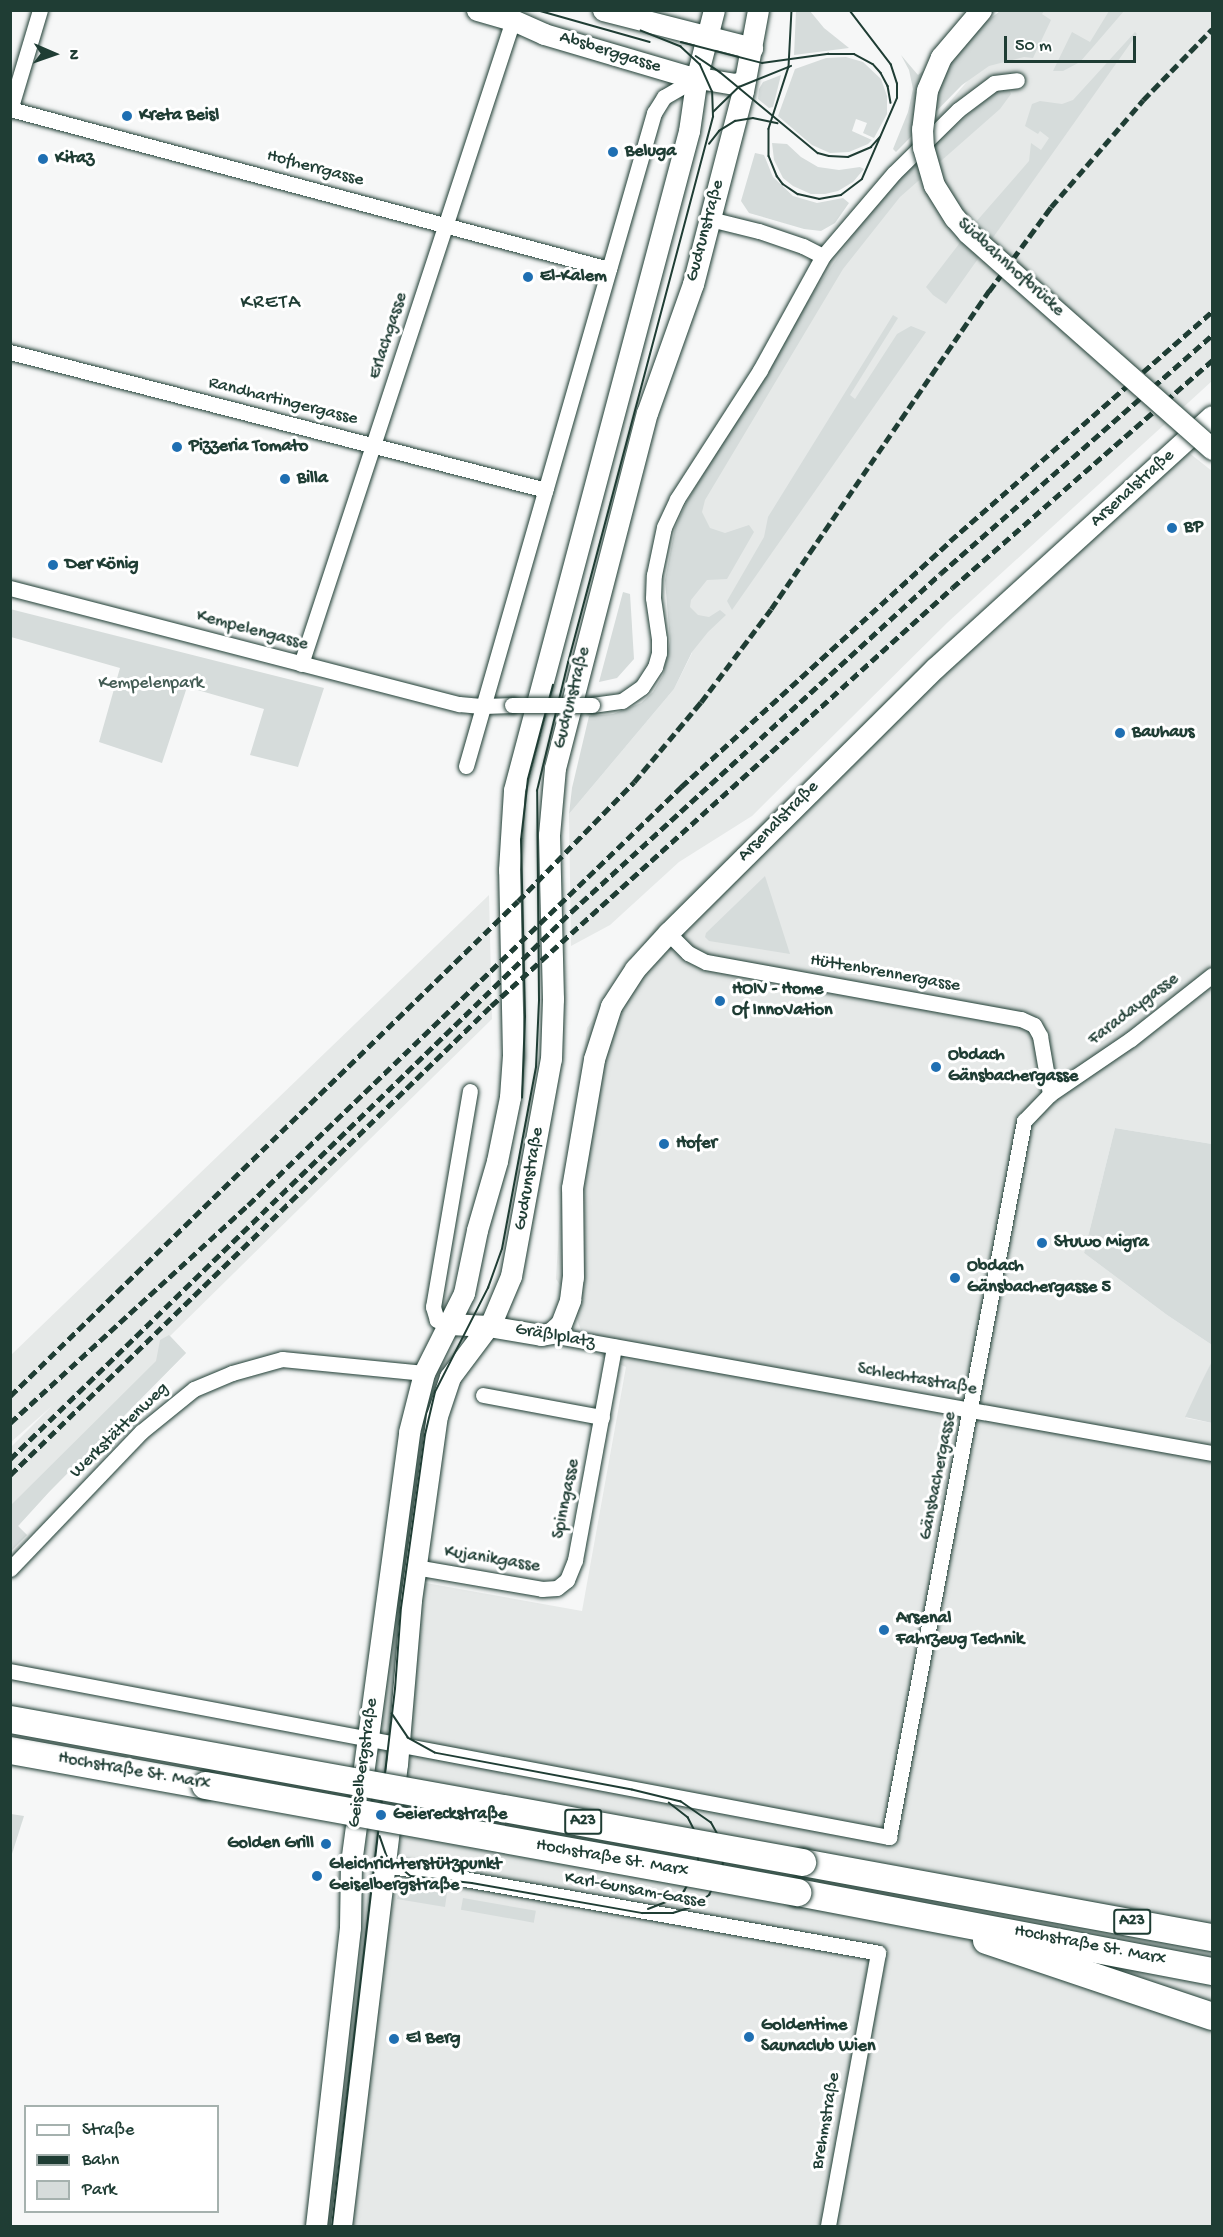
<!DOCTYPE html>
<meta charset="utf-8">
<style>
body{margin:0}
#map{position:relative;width:1223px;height:2237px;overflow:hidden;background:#f6f7f7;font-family:"Gochi Hand",sans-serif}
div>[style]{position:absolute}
.built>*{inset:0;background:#e6e9e8}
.green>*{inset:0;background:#d6dcdb;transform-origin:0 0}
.roads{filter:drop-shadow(0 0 2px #1f3d34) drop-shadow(0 0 2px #1f3d34)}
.street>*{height:15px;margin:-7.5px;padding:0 7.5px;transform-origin:7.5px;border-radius:7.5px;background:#fff}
.secondary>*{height:21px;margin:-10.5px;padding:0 10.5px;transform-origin:10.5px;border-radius:10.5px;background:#fff}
.highway>*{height:27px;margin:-13.5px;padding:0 13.5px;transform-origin:13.5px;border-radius:13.5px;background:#fff}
.tram>*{height:1.5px;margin:-0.75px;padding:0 0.75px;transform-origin:0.75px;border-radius:0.75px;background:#1f3d34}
.rail>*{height:4.5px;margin-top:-2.25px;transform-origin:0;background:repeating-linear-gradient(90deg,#1f3d34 0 9px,transparent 0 13.5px)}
.bridges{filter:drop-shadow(0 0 2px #1f3d34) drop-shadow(0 0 2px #1f3d34)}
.street-bridge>*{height:15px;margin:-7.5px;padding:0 7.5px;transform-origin:7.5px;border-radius:7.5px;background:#fff}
.secondary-bridge>*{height:21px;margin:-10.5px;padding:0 10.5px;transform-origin:10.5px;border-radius:10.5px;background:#fff}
.highway-bridge>*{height:27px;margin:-13.5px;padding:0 13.5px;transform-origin:13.5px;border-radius:13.5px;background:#fff}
.dots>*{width:16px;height:16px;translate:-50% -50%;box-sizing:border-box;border:3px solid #fff;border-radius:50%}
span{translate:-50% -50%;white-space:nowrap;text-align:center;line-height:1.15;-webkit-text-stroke:6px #fff;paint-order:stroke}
.shield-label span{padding:2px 4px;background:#fff;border:2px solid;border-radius:4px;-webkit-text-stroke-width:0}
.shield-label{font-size:16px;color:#1f3d34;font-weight:700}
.street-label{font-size:18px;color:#1f3d34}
.poi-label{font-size:18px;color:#1f3d34;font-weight:700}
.left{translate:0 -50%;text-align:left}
.right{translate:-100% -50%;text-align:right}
.park-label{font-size:18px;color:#445d55}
.neighbourhood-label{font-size:20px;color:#1f3d34;letter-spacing:1.5px}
.frame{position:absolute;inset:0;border:12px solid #1f3d34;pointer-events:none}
.legend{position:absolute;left:24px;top:2105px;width:195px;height:108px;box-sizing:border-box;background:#fff;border:2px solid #a5b1ae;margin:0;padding:8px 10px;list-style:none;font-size:18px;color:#1f3d34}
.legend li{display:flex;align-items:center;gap:12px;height:30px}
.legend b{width:30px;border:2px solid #a5b1ae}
.north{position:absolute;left:24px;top:24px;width:60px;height:60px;-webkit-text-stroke:4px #fff;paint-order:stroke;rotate:92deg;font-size:16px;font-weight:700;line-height:24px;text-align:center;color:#1f3d34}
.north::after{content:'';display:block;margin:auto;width:21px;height:27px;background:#1f3d34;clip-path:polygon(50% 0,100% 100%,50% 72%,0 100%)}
.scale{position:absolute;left:1004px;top:36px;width:132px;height:27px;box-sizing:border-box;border:3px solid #1f3d34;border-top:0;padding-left:8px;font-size:18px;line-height:21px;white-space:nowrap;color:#1f3d34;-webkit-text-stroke:4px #fff;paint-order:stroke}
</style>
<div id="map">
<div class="built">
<i style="clip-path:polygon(1027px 11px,1212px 11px,1212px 381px,948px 622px,752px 816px,679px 862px,610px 925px,571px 946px,569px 814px,674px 689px,692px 653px,677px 625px,696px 498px,815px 275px,863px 204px)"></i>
<i style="clip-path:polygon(1188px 452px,1212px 471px,1212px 1144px,1115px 1128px,1084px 1253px,1167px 1315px,1212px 1345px,1212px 1361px,1186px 1418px,1212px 1423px,1212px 2226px,346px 2226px,385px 1865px,363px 1861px,397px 1591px,426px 1583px,582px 1611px,626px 1367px,589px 1352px,570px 1300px,556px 1279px,561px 1193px,580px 1084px,587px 1028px,656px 925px,935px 652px,1049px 580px)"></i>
<i style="clip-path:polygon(489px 895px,492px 1019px,170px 1336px,186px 1353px,49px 1492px,18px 1526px,27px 1535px,11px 1551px,11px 1447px,52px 1406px,11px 1442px,11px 1355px)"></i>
</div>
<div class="green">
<i style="clip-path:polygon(796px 11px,810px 11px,824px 28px,849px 48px,794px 55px)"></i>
<i style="clip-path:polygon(1000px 11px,1044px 11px,1042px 14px,1051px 20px,1033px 58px,1024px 57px,989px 66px,962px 85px,896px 152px,893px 149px,908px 112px,913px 89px,909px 70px,901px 55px,918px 75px)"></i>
<i style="clip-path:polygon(1109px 11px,1124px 11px,1080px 62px,1063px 71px,1053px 71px,1072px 32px,1090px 42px)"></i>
<i style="clip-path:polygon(1135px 32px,1137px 34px,946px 304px,933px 295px,926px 287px,975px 223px,1029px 161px,1031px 143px,1041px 150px,1049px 138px,1040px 131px,1038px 134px,1025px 126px,1032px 104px,1040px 101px,1062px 104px,1073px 100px)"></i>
<i style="clip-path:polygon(846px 57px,863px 62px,881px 79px,887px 96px,887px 114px,874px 138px,863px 133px,867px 123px,856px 119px,852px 131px,872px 140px,868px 144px,849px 152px,830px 153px,812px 145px,778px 116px,795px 69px,826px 58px)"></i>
<i style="clip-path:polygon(781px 75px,773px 107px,769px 108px,758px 99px,759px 89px,763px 82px)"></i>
<i style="clip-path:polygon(1009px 89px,1011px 94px,1000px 109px,900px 197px,843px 269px,705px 500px,702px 512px,710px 528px,725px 533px,749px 525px,754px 532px,727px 579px,707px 580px,691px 600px,690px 607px,698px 615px,709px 617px,720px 610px,726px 615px,708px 632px,692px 652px,674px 689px,569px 814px,572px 788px,589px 716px,613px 714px,641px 703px,653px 692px,663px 675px,670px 641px,665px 580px,675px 528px,687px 501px,812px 295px,858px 228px,913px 164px,992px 94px)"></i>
<i style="clip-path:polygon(772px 143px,787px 144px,801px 157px,818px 167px,839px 170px,860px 167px,864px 169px,853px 182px,838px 191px,825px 194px,811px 194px,793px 186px,783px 178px,774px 160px)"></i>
<i style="clip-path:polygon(755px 153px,764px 155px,773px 177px,793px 196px,817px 203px,843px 198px,849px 203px,835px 223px,821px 231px,804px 229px,749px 213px,741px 201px)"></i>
<i style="clip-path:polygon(893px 315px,898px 318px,850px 395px,855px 399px,897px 334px,911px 326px,926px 332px,732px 610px,727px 601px,764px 537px,768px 517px)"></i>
<i style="clip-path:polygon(623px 592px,630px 594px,634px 659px,617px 678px,599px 682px)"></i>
<i style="clip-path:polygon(10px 609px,324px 688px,298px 767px,250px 755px,264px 709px,187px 687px,162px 763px,99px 742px,120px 668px,11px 637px)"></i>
<i style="clip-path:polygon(765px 876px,790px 954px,709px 941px,705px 937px,706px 933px)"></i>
<i style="clip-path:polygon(1115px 1128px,1212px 1144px,1212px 1345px,1167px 1315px,1084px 1253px)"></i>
<i style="clip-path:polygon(169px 1335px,186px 1353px,49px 1492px,18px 1526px,27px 1535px,11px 1551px,11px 1505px,156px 1361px,160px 1340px)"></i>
<i style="clip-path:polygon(1212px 1361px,1212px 1423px,1185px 1417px,1200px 1385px)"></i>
<i style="clip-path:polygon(11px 1814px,24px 1816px,11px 1857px,10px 1814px)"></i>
<i style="clip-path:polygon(404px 1887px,447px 1893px,445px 1907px,397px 1899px,399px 1889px)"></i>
<i style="left:463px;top:1898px;width:74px;height:12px;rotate:10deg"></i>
</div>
<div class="roads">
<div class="street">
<i style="left:10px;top:109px;width:620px;rotate:14.96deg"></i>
<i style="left:10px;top:110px;width:104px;rotate:-73.3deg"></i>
<i style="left:710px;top:219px;width:50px;rotate:13.8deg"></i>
<i style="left:759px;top:231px;width:46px;rotate:18.8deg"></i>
<i style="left:803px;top:246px;width:22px;rotate:27deg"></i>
<i style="left:10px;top:352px;width:553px;rotate:14.44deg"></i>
<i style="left:10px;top:588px;width:464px;rotate:14.5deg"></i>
<i style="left:459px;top:704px;width:25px;rotate:5deg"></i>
<i style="left:484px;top:706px;width:28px;rotate:-2deg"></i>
<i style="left:301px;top:664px;width:678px;rotate:-71.78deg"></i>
<i style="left:592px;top:705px;width:30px;rotate:-8deg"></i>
<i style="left:622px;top:701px;width:24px;rotate:-35deg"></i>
<i style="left:642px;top:687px;width:24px;rotate:-57deg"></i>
<i style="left:655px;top:667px;width:15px;rotate:-74deg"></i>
<i style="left:659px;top:653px;width:14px;rotate:-90deg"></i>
<i style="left:659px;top:639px;width:41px;rotate:-98.3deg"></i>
<i style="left:653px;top:598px;width:23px;rotate:-88deg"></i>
<i style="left:654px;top:575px;width:49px;rotate:-78.2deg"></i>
<i style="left:664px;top:527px;width:31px;rotate:-65deg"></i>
<i style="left:677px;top:499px;width:153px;rotate:-57.2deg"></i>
<i style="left:760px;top:370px;width:130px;rotate:-61.1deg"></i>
<i style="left:823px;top:256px;width:109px;rotate:-49.5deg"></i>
<i style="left:894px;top:173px;width:90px;rotate:-44.5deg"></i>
<i style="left:958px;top:110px;width:45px;rotate:-36.9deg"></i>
<i style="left:994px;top:83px;width:23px;rotate:-7deg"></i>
<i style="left:466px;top:766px;width:680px;rotate:-73.94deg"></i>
<i style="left:654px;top:113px;width:19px;rotate:-58deg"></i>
<i style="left:664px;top:97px;width:38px;rotate:-30deg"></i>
<i style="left:668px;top:933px;width:28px;rotate:45deg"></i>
<i style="left:688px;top:953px;width:20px;rotate:27deg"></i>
<i style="left:706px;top:962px;width:320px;rotate:10.3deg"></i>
<i style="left:1021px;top:1019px;width:14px;rotate:25deg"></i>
<i style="left:1034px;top:1025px;width:13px;rotate:61deg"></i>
<i style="left:1040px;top:1036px;width:59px;rotate:80.2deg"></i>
<i style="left:450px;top:1324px;width:14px;rotate:-163deg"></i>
<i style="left:437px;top:1320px;width:14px;rotate:-107deg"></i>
<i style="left:433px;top:1307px;width:219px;rotate:-80.3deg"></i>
<i style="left:546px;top:1334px;width:677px;rotate:10.13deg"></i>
<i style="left:483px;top:1395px;width:121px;rotate:10.5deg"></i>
<i style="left:415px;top:1567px;width:129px;rotate:9.8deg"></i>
<i style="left:542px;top:1589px;width:15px;rotate:-4deg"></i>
<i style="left:557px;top:1588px;width:13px;rotate:-39deg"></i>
<i style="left:567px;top:1580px;width:22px;rotate:-68deg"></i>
<i style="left:575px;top:1560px;width:217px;rotate:-79.6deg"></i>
<i style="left:10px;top:1569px;width:190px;rotate:-46.3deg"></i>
<i style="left:141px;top:1432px;width:68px;rotate:-39.1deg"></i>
<i style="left:194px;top:1389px;width:41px;rotate:-22.8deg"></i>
<i style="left:232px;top:1373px;width:52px;rotate:-15.6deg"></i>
<i style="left:282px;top:1359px;width:143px;rotate:5.6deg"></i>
<i style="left:10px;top:1671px;width:895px;rotate:10.69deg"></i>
<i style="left:889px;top:1837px;width:729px;rotate:-79.32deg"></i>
<i style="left:1024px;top:1121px;width:37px;rotate:-46deg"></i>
<i style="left:1050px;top:1094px;width:98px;rotate:-34.2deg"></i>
<i style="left:1131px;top:1039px;width:103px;rotate:-38.3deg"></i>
<i style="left:386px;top:1865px;width:500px;rotate:10.1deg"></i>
<i style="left:878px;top:1953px;width:278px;rotate:100.4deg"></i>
</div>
<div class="secondary">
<i style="left:477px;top:10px;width:37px;rotate:16deg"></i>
<i style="left:513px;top:20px;width:34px;rotate:24deg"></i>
<i style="left:544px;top:34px;width:149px;rotate:16.4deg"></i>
<i style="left:687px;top:76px;width:49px;rotate:9.5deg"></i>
<i style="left:735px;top:84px;width:10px;rotate:-17deg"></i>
<i style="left:603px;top:10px;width:154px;rotate:14.3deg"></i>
<i style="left:450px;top:1324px;width:38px;rotate:3deg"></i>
<i style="left:488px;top:1326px;width:54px;rotate:9.6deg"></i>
<i style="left:541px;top:1335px;width:10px;rotate:-11deg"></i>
<i style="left:551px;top:1333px;width:13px;rotate:-42deg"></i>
<i style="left:561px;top:1324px;width:26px;rotate:-69deg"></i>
<i style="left:570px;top:1300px;width:23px;rotate:-83deg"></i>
<i style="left:573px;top:1277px;width:89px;rotate:-90.6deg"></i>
<i style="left:572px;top:1188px;width:131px;rotate:-80.3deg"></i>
<i style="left:594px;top:1059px;width:56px;rotate:-72.2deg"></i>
<i style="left:611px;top:1006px;width:44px;rotate:-57deg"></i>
<i style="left:635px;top:969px;width:49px;rotate:-47.5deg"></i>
<i style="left:668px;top:933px;width:376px;rotate:-44.8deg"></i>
<i style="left:935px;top:668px;width:374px;rotate:-42.3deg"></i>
<i style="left:316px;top:2226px;width:301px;rotate:-83.5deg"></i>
<i style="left:350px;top:1927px;width:64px;rotate:-89.1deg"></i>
<i style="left:351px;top:1863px;width:435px;rotate:-82.3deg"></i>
<i style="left:409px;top:1432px;width:61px;rotate:-75.7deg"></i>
<i style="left:424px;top:1373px;width:89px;rotate:-63.4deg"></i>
<i style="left:464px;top:1293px;width:64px;rotate:-78.3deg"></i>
<i style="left:477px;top:1230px;width:72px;rotate:-73.8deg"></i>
<i style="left:497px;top:1161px;width:65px;rotate:-78.5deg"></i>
<i style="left:510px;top:1097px;width:42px;rotate:-85.9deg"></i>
<i style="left:513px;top:1055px;width:185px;rotate:-91.2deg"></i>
<i style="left:509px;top:870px;width:80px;rotate:-86.4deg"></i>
<i style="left:514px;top:790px;width:682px;rotate:-75.13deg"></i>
<i style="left:689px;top:131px;width:56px;rotate:-81.7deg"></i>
<i style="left:697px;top:76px;width:68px;rotate:-75.6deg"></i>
<i style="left:341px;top:2226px;width:465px;rotate:-83.1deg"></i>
<i style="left:397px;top:1764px;width:165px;rotate:-85.1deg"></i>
<i style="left:411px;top:1600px;width:186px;rotate:-82deg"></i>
<i style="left:437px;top:1416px;width:41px;rotate:-71.6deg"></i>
<i style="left:450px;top:1377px;width:70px;rotate:-53.1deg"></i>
<i style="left:492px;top:1321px;width:49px;rotate:-67.1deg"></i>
<i style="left:511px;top:1276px;width:221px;rotate:-79.6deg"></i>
<i style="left:551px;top:1059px;width:60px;rotate:-88.1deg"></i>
<i style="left:553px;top:999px;width:164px;rotate:-91.4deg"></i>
<i style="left:549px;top:835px;width:67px;rotate:-84.9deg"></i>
<i style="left:555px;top:768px;width:367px;rotate:-75.5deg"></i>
<i style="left:647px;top:413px;width:137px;rotate:-70.4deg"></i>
<i style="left:693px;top:284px;width:199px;rotate:-75.5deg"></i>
<i style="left:743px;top:91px;width:82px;rotate:-79.5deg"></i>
</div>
<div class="highway">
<i style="left:10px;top:1750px;width:198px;rotate:10.2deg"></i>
<i style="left:802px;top:1862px;width:417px;rotate:10.4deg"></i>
<i style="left:797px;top:1892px;width:422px;rotate:10.8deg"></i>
<i style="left:986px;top:1940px;width:238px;rotate:18.6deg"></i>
</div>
</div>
<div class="tram">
<i style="left:537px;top:10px;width:117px;rotate:15.8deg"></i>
<i style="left:792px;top:10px;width:57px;rotate:93deg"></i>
<i style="left:789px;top:67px;width:65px;rotate:107.9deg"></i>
<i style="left:769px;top:129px;width:27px;rotate:90deg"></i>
<i style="left:769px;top:156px;width:22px;rotate:68deg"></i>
<i style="left:777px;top:176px;width:10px;rotate:53deg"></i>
<i style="left:783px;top:184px;width:18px;rotate:34deg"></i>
<i style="left:798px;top:194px;width:22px;rotate:13deg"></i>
<i style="left:819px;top:199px;width:22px;rotate:-10deg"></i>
<i style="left:841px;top:195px;width:26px;rotate:-37deg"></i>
<i style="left:862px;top:179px;width:88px;rotate:-66.6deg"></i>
<i style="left:897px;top:98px;width:14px;rotate:-90deg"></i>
<i style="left:897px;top:84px;width:20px;rotate:-108deg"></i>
<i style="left:891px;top:65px;width:69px;rotate:-127.4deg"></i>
<i style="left:681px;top:42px;width:84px;rotate:14.5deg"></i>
<i style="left:762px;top:63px;width:67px;rotate:-7.8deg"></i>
<i style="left:828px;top:54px;width:26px"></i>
<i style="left:854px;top:54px;width:21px;rotate:28deg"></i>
<i style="left:873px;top:64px;width:12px;rotate:48deg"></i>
<i style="left:881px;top:73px;width:15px;rotate:62deg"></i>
<i style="left:888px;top:86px;width:17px;rotate:80deg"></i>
<i style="left:696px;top:56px;width:29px;rotate:34deg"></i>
<i style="left:720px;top:72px;width:127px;rotate:39.6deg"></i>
<i style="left:818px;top:153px;width:11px;rotate:15deg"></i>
<i style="left:829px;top:156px;width:19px;rotate:3deg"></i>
<i style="left:848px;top:157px;width:25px;rotate:-23deg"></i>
<i style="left:871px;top:147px;width:13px;rotate:-48deg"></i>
<i style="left:713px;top:112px;width:36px;rotate:-44deg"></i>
<i style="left:739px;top:87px;width:56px;rotate:-22deg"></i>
<i style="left:709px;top:144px;width:16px;rotate:-52deg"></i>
<i style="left:719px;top:131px;width:19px;rotate:-32deg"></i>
<i style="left:735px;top:121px;width:18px;rotate:-9deg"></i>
<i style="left:753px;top:118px;width:25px;rotate:12deg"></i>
<i style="left:522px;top:1098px;width:81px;rotate:-87.9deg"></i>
<i style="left:525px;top:1017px;width:177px;rotate:-91.3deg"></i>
<i style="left:521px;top:840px;width:61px;rotate:-83.5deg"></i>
<i style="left:528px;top:779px;width:97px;rotate:-75.1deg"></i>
<i style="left:380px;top:1836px;width:21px;rotate:71deg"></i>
<i style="left:387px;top:1856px;width:31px;rotate:40deg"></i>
<i style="left:411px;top:1876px;width:61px;rotate:6.5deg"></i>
<i style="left:472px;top:1883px;width:173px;rotate:10deg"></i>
<i style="left:642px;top:1913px;width:31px"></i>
<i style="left:673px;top:1913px;width:22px;rotate:-18deg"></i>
<i style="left:694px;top:1906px;width:19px;rotate:-36deg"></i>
<i style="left:709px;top:1895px;width:31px;rotate:-63deg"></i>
<i style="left:723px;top:1867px;width:26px;rotate:-94deg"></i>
<i style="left:721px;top:1841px;width:21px;rotate:-119deg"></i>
<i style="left:711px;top:1823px;width:37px;rotate:-145deg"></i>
<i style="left:681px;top:1802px;width:50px;rotate:-166.2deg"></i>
<i style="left:632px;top:1790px;width:200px;rotate:-169.4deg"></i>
<i style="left:435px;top:1753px;width:31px;rotate:-151deg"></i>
<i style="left:408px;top:1738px;width:29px;rotate:-124deg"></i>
<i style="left:648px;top:1909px;width:30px;rotate:-21deg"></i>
<i style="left:676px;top:1898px;width:11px;rotate:-41deg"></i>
<i style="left:684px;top:1891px;width:26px;rotate:-59deg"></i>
<i style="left:697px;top:1869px;width:20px;rotate:-84deg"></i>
<i style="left:699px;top:1849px;width:17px;rotate:-103deg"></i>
<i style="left:695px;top:1832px;width:16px;rotate:-117deg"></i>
<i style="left:688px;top:1818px;width:24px;rotate:-142deg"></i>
<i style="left:332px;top:2226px;width:541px;rotate:-83.31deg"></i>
<i style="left:395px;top:1689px;width:81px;rotate:-85.8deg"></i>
<i style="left:401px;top:1608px;width:175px;rotate:-82.1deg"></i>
<i style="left:425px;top:1435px;width:44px;rotate:-76.9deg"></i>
<i style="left:435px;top:1392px;width:117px;rotate:-63deg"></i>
<i style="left:488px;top:1288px;width:41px;rotate:-70.3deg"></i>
<i style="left:502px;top:1249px;width:185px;rotate:-79.4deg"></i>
<i style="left:536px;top:1067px;width:67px;rotate:-87.4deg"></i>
<i style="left:539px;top:1000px;width:209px;rotate:-90.5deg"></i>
<i style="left:537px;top:791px;width:132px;rotate:-76.4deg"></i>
<i style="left:568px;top:663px;width:565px;rotate:-75.13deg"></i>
<i style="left:713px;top:117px;width:25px;rotate:-92deg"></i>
<i style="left:712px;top:92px;width:30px;rotate:-114deg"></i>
<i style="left:700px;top:65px;width:26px;rotate:-137deg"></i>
<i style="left:681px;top:47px;width:43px;rotate:-158.2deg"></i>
</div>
<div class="rail">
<i style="left:10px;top:1396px;width:709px;rotate:-44.26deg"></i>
<i style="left:518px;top:901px;width:166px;rotate:-45.7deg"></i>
<i style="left:634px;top:782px;width:104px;rotate:-50.1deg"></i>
<i style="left:701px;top:702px;width:116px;rotate:-53deg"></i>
<i style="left:771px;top:609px;width:386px;rotate:-55.6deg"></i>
<i style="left:989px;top:291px;width:104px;rotate:-53.6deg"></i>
<i style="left:1051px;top:207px;width:141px;rotate:-49.3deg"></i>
<i style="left:1143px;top:100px;width:99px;rotate:-45.8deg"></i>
<i style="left:10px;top:1423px;width:323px;rotate:-42.5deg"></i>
<i style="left:248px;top:1205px;width:602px;rotate:-43.99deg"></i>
<i style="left:681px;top:787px;width:365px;rotate:-42.4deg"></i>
<i style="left:950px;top:541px;width:348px;rotate:-41.2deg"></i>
<i style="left:10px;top:1459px;width:784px;rotate:-44.28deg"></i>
<i style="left:571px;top:912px;width:500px;rotate:-42.49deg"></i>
<i style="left:940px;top:574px;width:362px;rotate:-41.3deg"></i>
<i style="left:10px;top:1475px;width:672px;rotate:-44.28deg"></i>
<i style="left:491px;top:1006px;width:622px;rotate:-42.2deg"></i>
<i style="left:952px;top:588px;width:346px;rotate:-41.2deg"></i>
</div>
<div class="bridges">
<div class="street-bridge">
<i style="left:512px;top:705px;width:80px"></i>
</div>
<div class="secondary-bridge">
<i style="left:981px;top:10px;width:62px;rotate:130.4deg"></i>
<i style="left:941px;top:57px;width:36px;rotate:113deg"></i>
<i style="left:927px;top:90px;width:39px;rotate:97deg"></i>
<i style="left:922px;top:129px;width:18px;rotate:87deg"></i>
<i style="left:923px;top:147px;width:40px;rotate:74deg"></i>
<i style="left:934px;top:185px;width:39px;rotate:58deg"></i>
<i style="left:955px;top:218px;width:20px;rotate:49deg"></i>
<i style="left:968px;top:233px;width:326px;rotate:41.5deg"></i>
</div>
<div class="highway-bridge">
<i style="left:10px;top:1719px;width:805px;rotate:10.23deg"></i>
<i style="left:205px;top:1785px;width:602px;rotate:10.25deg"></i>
</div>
</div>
<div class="dots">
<i style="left:127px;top:116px;background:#1f6fb2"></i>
<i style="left:613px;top:152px;background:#1f6fb2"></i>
<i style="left:43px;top:159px;background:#1f6fb2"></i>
<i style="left:528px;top:277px;background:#1f6fb2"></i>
<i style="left:177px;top:447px;background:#1f6fb2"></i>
<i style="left:285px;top:479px;background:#1f6fb2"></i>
<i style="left:1172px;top:528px;background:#1f6fb2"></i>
<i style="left:53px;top:565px;background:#1f6fb2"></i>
<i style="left:1120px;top:733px;background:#1f6fb2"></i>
<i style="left:720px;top:1001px;background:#1f6fb2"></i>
<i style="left:936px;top:1067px;background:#1f6fb2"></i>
<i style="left:664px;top:1144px;background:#1f6fb2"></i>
<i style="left:1042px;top:1243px;background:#1f6fb2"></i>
<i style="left:955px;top:1278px;background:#1f6fb2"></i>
<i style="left:884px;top:1630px;background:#1f6fb2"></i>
<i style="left:381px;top:1815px;background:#1f6fb2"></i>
<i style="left:326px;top:1844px;background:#1f6fb2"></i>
<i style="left:317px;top:1876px;background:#1f6fb2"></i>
<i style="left:749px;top:2037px;background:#1f6fb2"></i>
<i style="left:394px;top:2039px;background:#1f6fb2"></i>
</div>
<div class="shield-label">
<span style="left:583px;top:1822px">A23</span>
<span style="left:1132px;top:1922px">A23</span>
</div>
<div class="street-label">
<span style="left:610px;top:53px;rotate:17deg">Absberggasse</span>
<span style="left:315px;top:169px;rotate:15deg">Hofherrgasse</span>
<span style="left:706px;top:231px;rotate:-75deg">Gudrunstraße</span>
<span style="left:1010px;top:268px;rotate:42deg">Südbahnhofbrücke</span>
<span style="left:389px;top:336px;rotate:-72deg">Erlachgasse</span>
<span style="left:283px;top:402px;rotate:14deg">Randhartingergasse</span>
<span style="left:1133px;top:489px;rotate:-42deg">Arsenalstraße</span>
<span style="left:252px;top:631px;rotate:15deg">Kempelengasse</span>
<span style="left:573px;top:698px;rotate:-76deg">Gudrunstraße</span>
<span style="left:779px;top:822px;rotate:-45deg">Arsenalstraße</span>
<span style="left:885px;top:974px;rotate:10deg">Hüttenbrennergasse</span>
<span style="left:1134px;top:1010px;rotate:-37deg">Faradaygasse</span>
<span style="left:530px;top:1179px;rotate:-80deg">Gudrunstraße</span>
<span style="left:555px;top:1337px;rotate:10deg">Gräßlplatz</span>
<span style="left:917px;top:1380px;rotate:10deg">Schlechtastraße</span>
<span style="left:120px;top:1431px;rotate:-44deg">Werkstättenweg</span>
<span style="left:939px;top:1476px;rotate:-79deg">Gänsbachergasse</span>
<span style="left:567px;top:1499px;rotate:-79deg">Spinngasse</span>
<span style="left:492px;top:1560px;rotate:9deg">Kujanikgasse</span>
<span style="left:364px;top:1763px;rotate:-82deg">Geiselbergstraße</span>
<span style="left:134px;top:1772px;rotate:10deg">Hochstraße St. Marx</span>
<span style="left:612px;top:1859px;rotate:10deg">Hochstraße St. Marx</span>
<span style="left:635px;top:1891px;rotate:10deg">Karl-Gunsam-Gasse</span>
<span style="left:1090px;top:1946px;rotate:11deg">Hochstraße St. Marx</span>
<span style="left:827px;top:2121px;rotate:-80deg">Brehmstraße</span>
</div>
<div class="poi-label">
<span class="left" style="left:139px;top:116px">Kreta Beisl</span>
<span class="left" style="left:625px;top:152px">Beluga</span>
<span class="left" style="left:55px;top:159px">Kitaz</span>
<span class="left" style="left:540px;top:277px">El-Kalem</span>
<span class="left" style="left:189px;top:447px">Pizzeria Tomato</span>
<span class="left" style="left:297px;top:479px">Billa</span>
<span class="left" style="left:1184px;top:528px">BP</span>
<span class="left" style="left:65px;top:565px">Der König</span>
<span class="left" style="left:1132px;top:733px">Bauhaus</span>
<span class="left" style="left:732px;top:1001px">HOIV - Home<br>Of InnoVation</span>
<span class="left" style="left:948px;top:1067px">Obdach<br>Gänsbachergasse</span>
<span class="left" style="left:676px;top:1144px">Hofer</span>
<span class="left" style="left:1054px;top:1243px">Stuwo Migra</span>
<span class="left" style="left:967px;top:1278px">Obdach<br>Gänsbachergasse 5</span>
<span class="left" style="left:896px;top:1630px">Arsenal<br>Fahrzeug Technik</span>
<span class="left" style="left:393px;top:1815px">Geiereckstraße</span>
<span class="right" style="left:314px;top:1844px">Golden Grill</span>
<span class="left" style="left:329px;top:1876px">Gleichrichterstützpunkt<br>Geiselbergstraße</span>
<span class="left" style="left:761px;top:2037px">Goldentime<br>Saunaclub Wien</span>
<span class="left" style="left:406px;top:2039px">El Berg</span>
</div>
<div class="park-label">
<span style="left:151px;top:684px">Kempelenpark</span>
</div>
<div class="neighbourhood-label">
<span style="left:271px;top:303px">KRETA</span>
</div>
<div class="frame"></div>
<ul class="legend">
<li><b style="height:8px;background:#fff"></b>Straße</li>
<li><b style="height:8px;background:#1f3d34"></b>Bahn</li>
<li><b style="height:16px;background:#d6dcdb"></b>Park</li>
</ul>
<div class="north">N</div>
<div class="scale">50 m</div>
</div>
